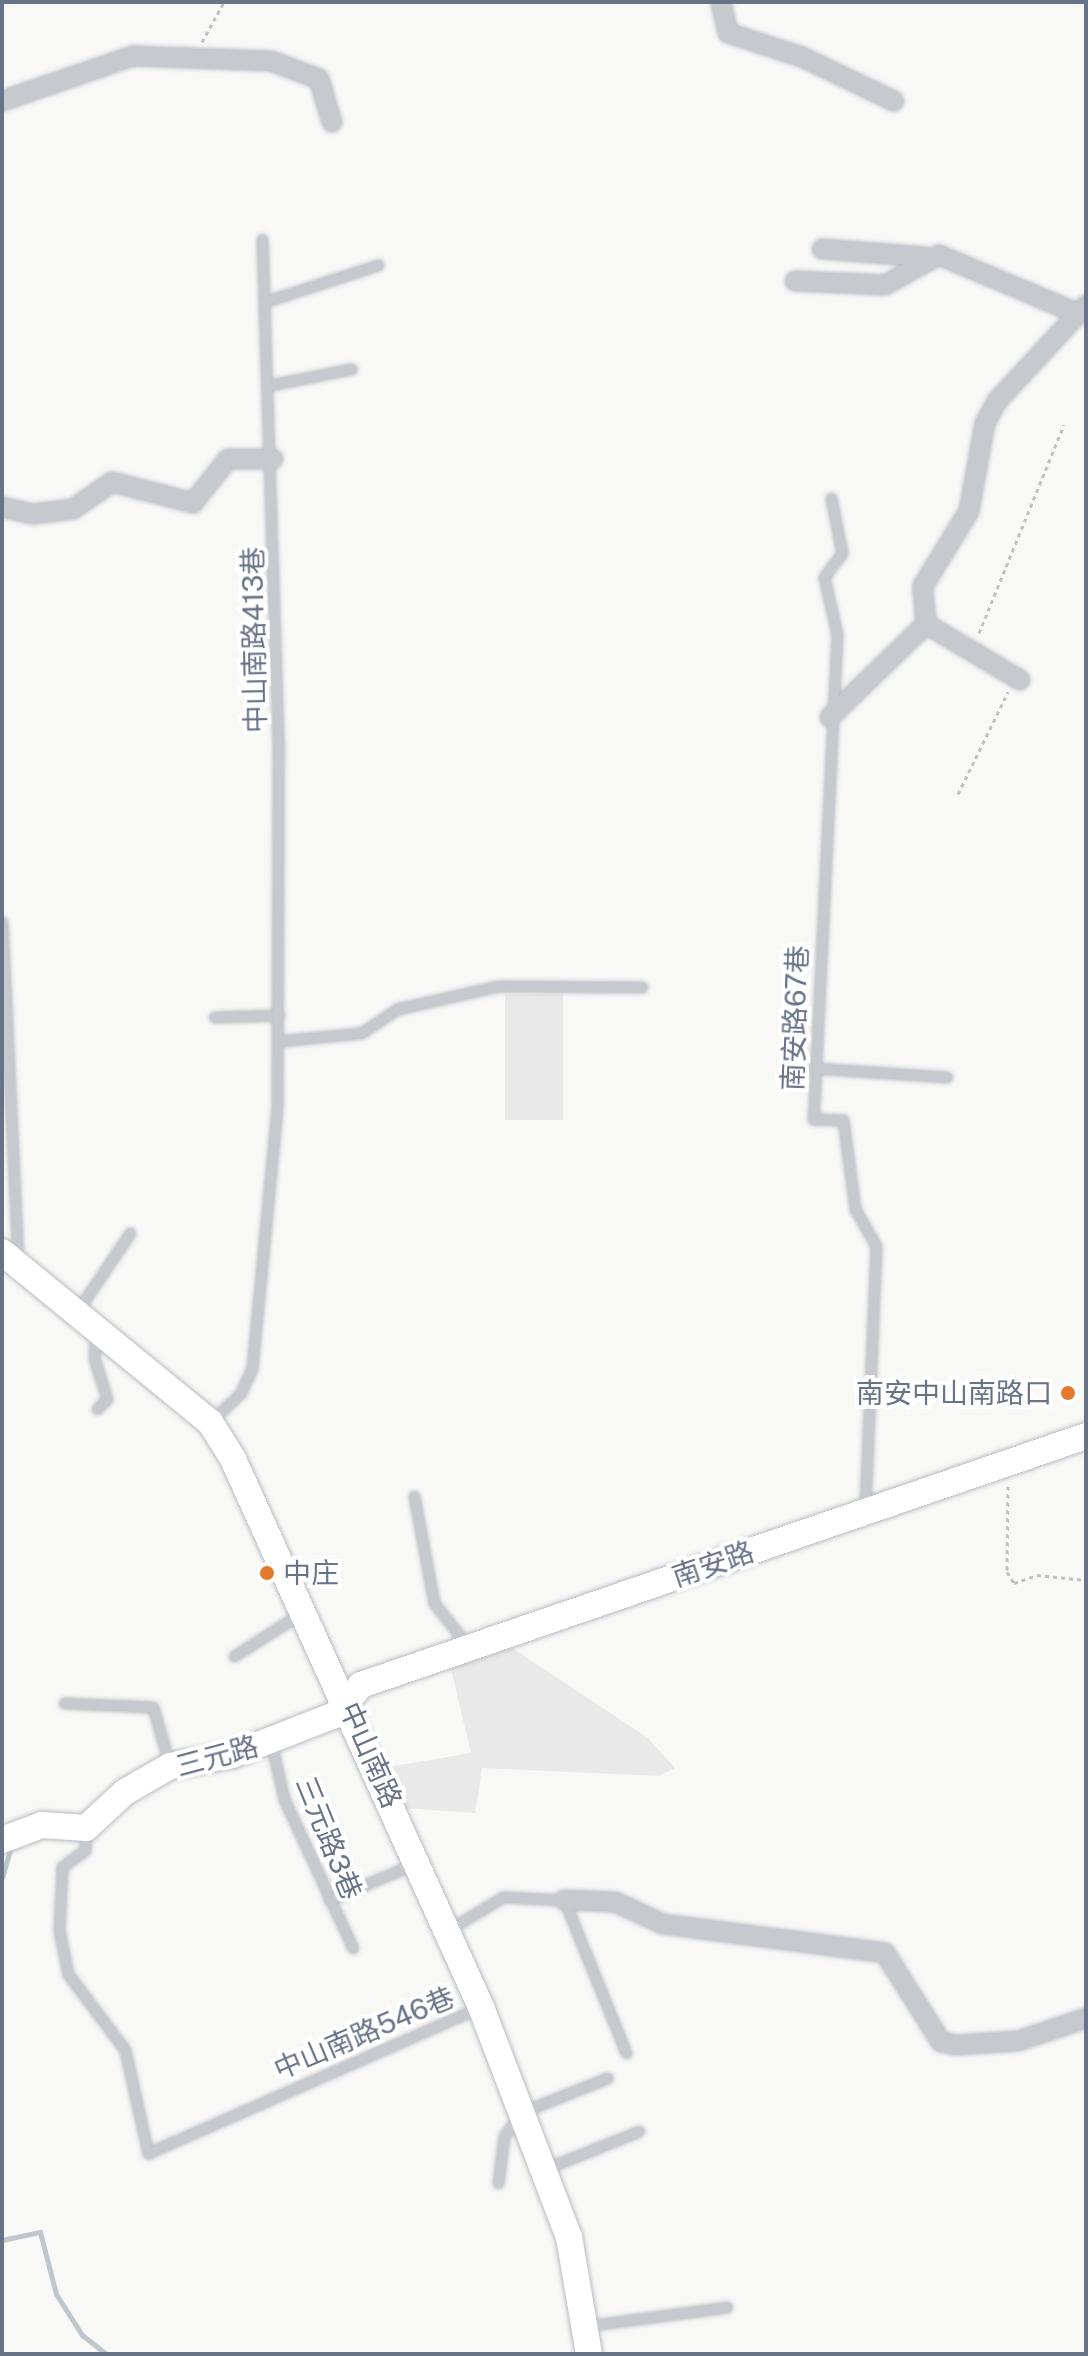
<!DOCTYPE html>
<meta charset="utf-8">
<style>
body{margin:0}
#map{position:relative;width:1088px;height:2356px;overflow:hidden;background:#f8f8f6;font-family:"Public Sans","Noto Sans TC",sans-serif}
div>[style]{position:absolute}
.built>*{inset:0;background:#e9e9e9;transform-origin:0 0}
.stream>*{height:5px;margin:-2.5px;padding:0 2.5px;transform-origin:2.5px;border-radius:2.5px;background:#bfc7cd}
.path>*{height:3px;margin-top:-1.5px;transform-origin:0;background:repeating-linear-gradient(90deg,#c0c1c4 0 4px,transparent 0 8px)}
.roads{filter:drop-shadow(0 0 2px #b8bcc2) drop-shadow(0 0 2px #b8bcc2)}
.lane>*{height:9px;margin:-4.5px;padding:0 4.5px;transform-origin:4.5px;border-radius:4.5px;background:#c6c9cd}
.street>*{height:18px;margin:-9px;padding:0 9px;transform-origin:9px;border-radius:9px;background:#c6c9cd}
.secondary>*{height:26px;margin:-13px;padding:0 13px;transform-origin:13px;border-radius:13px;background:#fff}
.dots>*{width:22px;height:22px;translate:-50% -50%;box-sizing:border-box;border:4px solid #fff;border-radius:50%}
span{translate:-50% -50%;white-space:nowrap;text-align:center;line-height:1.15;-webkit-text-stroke:8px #fff;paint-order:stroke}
.street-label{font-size:28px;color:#687387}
.poi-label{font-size:28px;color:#687387}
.right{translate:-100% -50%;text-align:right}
.left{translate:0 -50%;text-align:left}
.frame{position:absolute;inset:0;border:4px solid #687387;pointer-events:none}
</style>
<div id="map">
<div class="built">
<i style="left:563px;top:994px;width:126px;height:58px;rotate:90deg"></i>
<i style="clip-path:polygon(503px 1642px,648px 1738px,675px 1768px,659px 1776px,482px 1768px,475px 1813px,402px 1808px,382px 1768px,471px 1753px,449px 1661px)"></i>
</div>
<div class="stream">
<i style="left:2px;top:1878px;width:32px;rotate:-74deg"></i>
<i style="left:2px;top:2240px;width:39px;rotate:-12deg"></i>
<i style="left:40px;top:2232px;width:64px;rotate:75.5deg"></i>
<i style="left:56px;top:2294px;width:49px;rotate:57.6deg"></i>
<i style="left:82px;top:2335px;width:31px;rotate:38deg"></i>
</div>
<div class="path">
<i style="left:202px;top:42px;width:46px;rotate:-61.2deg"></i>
<i style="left:979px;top:633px;width:225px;rotate:-67.8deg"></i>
<i style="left:958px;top:794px;width:114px;rotate:-63.9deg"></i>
<i style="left:1008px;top:1486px;width:86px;rotate:90.7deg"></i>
<i style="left:1007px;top:1572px;width:13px;rotate:58deg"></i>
<i style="left:1014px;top:1583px;width:24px;rotate:-19deg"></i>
<i style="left:1037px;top:1575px;width:49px;rotate:5.8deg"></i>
</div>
<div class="roads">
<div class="lane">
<i style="left:267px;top:301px;width:117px;rotate:-18deg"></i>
<i style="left:270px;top:385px;width:83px;rotate:-11.2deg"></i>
<i style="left:831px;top:498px;width:56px;rotate:78.7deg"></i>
<i style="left:842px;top:553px;width:30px;rotate:127deg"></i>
<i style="left:824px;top:577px;width:58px;rotate:77.2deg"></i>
<i style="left:837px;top:634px;width:486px;rotate:92.8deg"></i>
<i style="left:813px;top:1119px;width:30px;rotate:2deg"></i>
<i style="left:843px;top:1120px;width:90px;rotate:82.3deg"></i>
<i style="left:855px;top:1209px;width:43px;rotate:60.4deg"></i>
<i style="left:876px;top:1246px;width:264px;rotate:92.4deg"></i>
<i style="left:2px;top:922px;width:336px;rotate:87.3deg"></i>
<i style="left:214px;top:1017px;width:65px;rotate:-1.8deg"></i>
<i style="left:278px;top:1041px;width:83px;rotate:-5.5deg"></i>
<i style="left:361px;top:1033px;width:43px;rotate:-33.7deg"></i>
<i style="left:397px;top:1009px;width:104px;rotate:-12.8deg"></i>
<i style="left:498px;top:986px;width:144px;rotate:0.4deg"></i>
<i style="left:813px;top:1068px;width:134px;rotate:3.8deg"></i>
<i style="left:78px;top:1310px;width:93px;rotate:-56deg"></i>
<i style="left:95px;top:1335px;width:23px;rotate:92deg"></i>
<i style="left:94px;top:1358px;width:43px;rotate:72.4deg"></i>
<i style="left:107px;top:1399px;width:14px;rotate:135deg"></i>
<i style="left:213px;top:1419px;width:37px;rotate:-43deg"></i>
<i style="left:240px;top:1394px;width:29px;rotate:-65deg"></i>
<i style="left:252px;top:1368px;width:262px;rotate:-84.5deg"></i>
<i style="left:277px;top:1107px;width:367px;rotate:-89.8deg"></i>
<i style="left:278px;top:740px;width:501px;rotate:-91.83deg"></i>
<i style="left:414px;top:1496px;width:109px;rotate:79.4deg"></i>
<i style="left:434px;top:1603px;width:55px;rotate:51.7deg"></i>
<i style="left:234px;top:1656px;width:78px;rotate:-32.5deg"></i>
<i style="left:64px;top:1703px;width:89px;rotate:2.6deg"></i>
<i style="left:153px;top:1707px;width:58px;rotate:74.1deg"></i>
<i style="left:271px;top:1742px;width:58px;rotate:77.2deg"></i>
<i style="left:284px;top:1799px;width:164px;rotate:65.2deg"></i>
<i style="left:86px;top:1832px;width:18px;rotate:93deg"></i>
<i style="left:85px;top:1850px;width:29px;rotate:144deg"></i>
<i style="left:62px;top:1867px;width:63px;rotate:92.7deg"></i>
<i style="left:59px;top:1930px;width:45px;rotate:78.4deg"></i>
<i style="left:68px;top:1974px;width:95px;rotate:53.1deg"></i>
<i style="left:125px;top:2050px;width:106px;rotate:77.4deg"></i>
<i style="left:148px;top:2153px;width:360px;rotate:-23.7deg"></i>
<i style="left:329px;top:1900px;width:92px;rotate:-23deg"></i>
<i style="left:450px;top:1929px;width:62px;rotate:-31.1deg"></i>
<i style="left:503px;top:1897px;width:61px;rotate:2.8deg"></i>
<i style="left:564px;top:1900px;width:165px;rotate:67.9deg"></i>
<i style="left:547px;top:2168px;width:99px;rotate:-21.9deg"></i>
<i style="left:498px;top:2183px;width:47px;rotate:-82.7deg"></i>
<i style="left:504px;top:2136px;width:30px;rotate:-53deg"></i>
<i style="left:522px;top:2112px;width:92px;rotate:-21.8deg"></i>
<i style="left:585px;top:2326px;width:143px;rotate:-7.6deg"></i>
</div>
<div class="street">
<i style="left:721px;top:2px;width:32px;rotate:77deg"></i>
<i style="left:728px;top:33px;width:78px;rotate:18deg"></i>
<i style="left:802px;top:57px;width:102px;rotate:25.6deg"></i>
<i style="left:2px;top:101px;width:139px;rotate:-19deg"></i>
<i style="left:133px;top:56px;width:138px;rotate:2.1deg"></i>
<i style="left:271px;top:61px;width:51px;rotate:20.6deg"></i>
<i style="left:319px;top:79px;width:45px;rotate:73.2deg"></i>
<i style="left:822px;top:249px;width:104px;rotate:4.4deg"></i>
<i style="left:795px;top:281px;width:90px;rotate:2.5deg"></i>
<i style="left:885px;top:285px;width:62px;rotate:-29.1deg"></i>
<i style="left:939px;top:255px;width:152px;rotate:22.9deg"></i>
<i style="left:2px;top:507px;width:32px;rotate:13deg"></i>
<i style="left:33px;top:514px;width:40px;rotate:-7.1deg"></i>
<i style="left:73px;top:509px;width:47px;rotate:-34.7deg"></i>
<i style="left:112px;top:482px;width:84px;rotate:14.5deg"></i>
<i style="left:193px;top:503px;width:56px;rotate:-51.5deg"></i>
<i style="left:228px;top:459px;width:45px"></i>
<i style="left:1020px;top:680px;width:109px;rotate:-149.2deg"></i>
<i style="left:926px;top:624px;width:38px;rotate:-95deg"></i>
<i style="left:923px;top:586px;width:88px;rotate:-58.5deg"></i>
<i style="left:969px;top:511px;width:89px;rotate:-79.7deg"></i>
<i style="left:985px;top:423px;width:26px;rotate:-61deg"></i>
<i style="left:998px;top:400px;width:129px;rotate:-47.2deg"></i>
<i style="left:830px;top:717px;width:134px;rotate:-44.1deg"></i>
<i style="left:564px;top:1900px;width:51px;rotate:2.2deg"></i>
<i style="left:615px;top:1902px;width:53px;rotate:24.6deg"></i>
<i style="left:663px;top:1924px;width:224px;rotate:7.4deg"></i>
<i style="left:885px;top:1953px;width:105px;rotate:57.8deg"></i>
<i style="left:941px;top:2042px;width:15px;rotate:11deg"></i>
<i style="left:956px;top:2045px;width:62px;rotate:-3.7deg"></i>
<i style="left:1018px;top:2041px;width:72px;rotate:-18.7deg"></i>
</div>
<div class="secondary">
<i style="left:2px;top:1252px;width:269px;rotate:39.3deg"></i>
<i style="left:210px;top:1422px;width:44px;rotate:58.1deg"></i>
<i style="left:233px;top:1459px;width:602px;rotate:65.65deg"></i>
<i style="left:481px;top:2007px;width:246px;rotate:69.1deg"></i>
<i style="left:569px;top:2237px;width:119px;rotate:80.3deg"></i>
<i style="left:2px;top:1840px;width:43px;rotate:-20.6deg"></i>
<i style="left:42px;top:1825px;width:44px;rotate:3.9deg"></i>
<i style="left:86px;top:1828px;width:53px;rotate:-42.7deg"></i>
<i style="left:125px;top:1792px;width:52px;rotate:-30deg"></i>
<i style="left:170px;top:1766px;width:63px;rotate:-10.1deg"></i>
<i style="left:232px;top:1755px;width:110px;rotate:-21.2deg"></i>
<i style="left:335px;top:1715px;width:40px;rotate:-49deg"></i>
<i style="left:361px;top:1685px;width:767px;rotate:-18.95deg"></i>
</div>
</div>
<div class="dots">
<i style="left:1068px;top:1393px;background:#e2792c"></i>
<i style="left:267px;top:1573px;background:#e2792c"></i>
</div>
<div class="street-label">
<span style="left:254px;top:640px;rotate:-91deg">中山南路413巷</span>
<span style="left:795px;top:1018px;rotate:-88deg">南安路67巷</span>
<span style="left:713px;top:1564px;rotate:-19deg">南安路</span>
<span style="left:371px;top:1755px;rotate:66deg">中山南路</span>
<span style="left:217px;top:1756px;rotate:-15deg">三元路</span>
<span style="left:329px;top:1838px;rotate:68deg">三元路3巷</span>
<span style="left:364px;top:2033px;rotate:-23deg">中山南路546巷</span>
</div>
<div class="poi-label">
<span class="right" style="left:1052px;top:1393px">南安中山南路口</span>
<span class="left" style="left:283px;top:1573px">中庄</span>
</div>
<div class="frame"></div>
</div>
